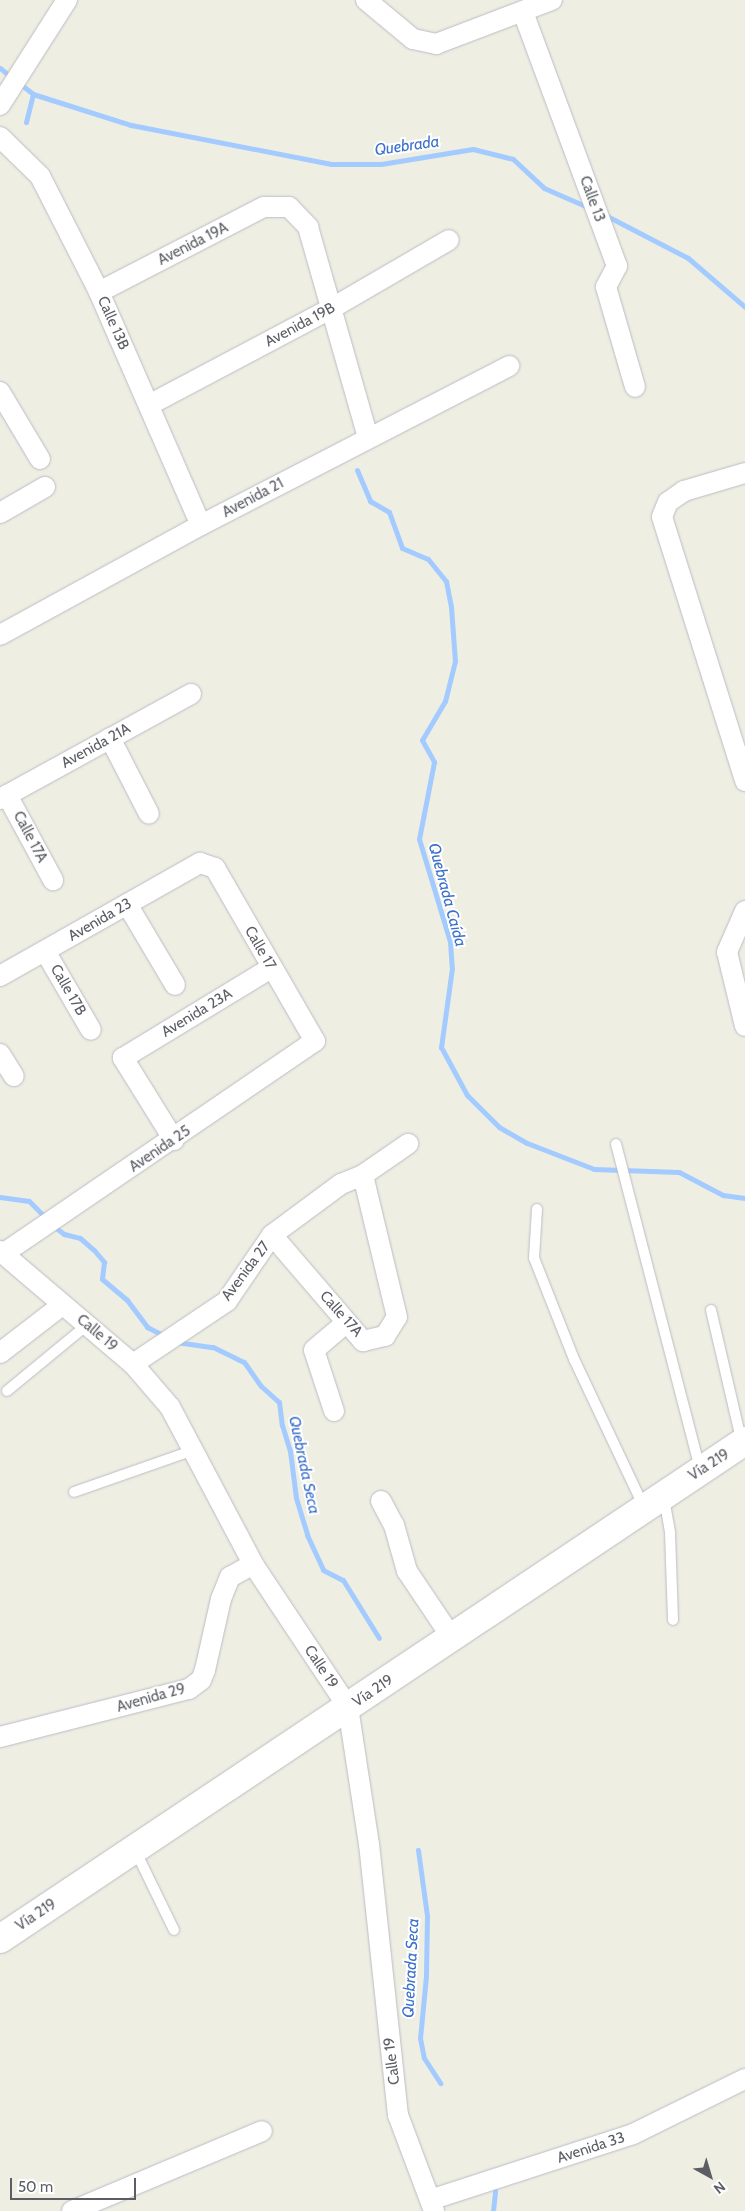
<!DOCTYPE html>
<meta charset="utf-8">
<style>
body{margin:0}
#map{position:relative;width:745px;height:2211px;overflow:hidden;background:#efeee3;font-family:Cabin,sans-serif}
div>[style]{position:absolute}
.stream>*{height:5px;margin:-2.5px;padding:0 2.5px;transform-origin:2.5px;border-radius:2.5px;background:#a3cbff}
.roads{filter:drop-shadow(0 0 1px #babcc3) drop-shadow(0 0 1px #babcc3)}
.service>*{height:10px;margin:-5px;padding:0 5px;transform-origin:5px;border-radius:5px;background:#fff}
.minor>*{height:20px;margin:-10px;padding:0 10px;transform-origin:10px;border-radius:10px;background:#fff}
.secondary>*{height:28px;margin:-14px;padding:0 14px;transform-origin:14px;border-radius:14px;background:#fff}
span{translate:-50% -50%;white-space:nowrap;text-align:center;line-height:1.15;-webkit-text-stroke:4px #fff;paint-order:stroke}
.street-label{font-size:15px;color:#5b5e65}
.water-label{font-size:16px;color:#3b70cc;font-style:italic}
.north{position:absolute;left:685px;top:2151px;width:50px;height:50px;-webkit-text-stroke:4px #fff;paint-order:stroke;rotate:141deg;font-size:14px;font-weight:700;line-height:20px;text-align:center;color:#5b5e65}
.north::after{content:'';display:block;margin:auto;width:18px;height:22px;background:#5b5e65;clip-path:polygon(50% 0,100% 100%,50% 72%,0 100%)}
.scale{position:absolute;left:10px;top:2178px;width:126px;height:22px;box-sizing:border-box;border:2px solid #5b5e65;border-top:0;padding-left:6px;font-size:15px;line-height:18px;white-space:nowrap;color:#5b5e65;-webkit-text-stroke:4px #fff;paint-order:stroke}
</style>
<div id="map">
<div class="stream">
<i style="left:0;top:68px;width:16px;rotate:40deg"></i>
<i style="left:19px;top:83px;width:18px;rotate:38deg"></i>
<i style="left:33px;top:94px;width:29px;rotate:104deg"></i>
<i style="left:33px;top:94px;width:103px;rotate:17.6deg"></i>
<i style="left:131px;top:125px;width:204px;rotate:11deg"></i>
<i style="left:331px;top:164px;width:50px"></i>
<i style="left:381px;top:164px;width:93px;rotate:-9.3deg"></i>
<i style="left:473px;top:149px;width:41px;rotate:14deg"></i>
<i style="left:513px;top:159px;width:42px;rotate:43.1deg"></i>
<i style="left:544px;top:188px;width:50px;rotate:23.5deg"></i>
<i style="left:605px;top:215px;width:93px;rotate:27.4deg"></i>
<i style="left:688px;top:258px;width:75px;rotate:40.7deg"></i>
<i style="left:357px;top:470px;width:34px;rotate:67deg"></i>
<i style="left:370px;top:501px;width:22px;rotate:30deg"></i>
<i style="left:389px;top:512px;width:38px;rotate:70deg"></i>
<i style="left:402px;top:548px;width:28px;rotate:23deg"></i>
<i style="left:428px;top:559px;width:28px;rotate:51deg"></i>
<i style="left:446px;top:581px;width:26px;rotate:79deg"></i>
<i style="left:451px;top:607px;width:54px;rotate:85.8deg"></i>
<i style="left:455px;top:661px;width:41px;rotate:104deg"></i>
<i style="left:445px;top:701px;width:45px;rotate:120.5deg"></i>
<i style="left:422px;top:740px;width:25px;rotate:61deg"></i>
<i style="left:434px;top:762px;width:78px;rotate:101deg"></i>
<i style="left:419px;top:839px;width:108px;rotate:73.2deg"></i>
<i style="left:450px;top:942px;width:26px;rotate:86deg"></i>
<i style="left:452px;top:968px;width:80px;rotate:97.9deg"></i>
<i style="left:441px;top:1047px;width:55px;rotate:61.6deg"></i>
<i style="left:467px;top:1095px;width:45px;rotate:45deg"></i>
<i style="left:499px;top:1127px;width:32px;rotate:30deg"></i>
<i style="left:527px;top:1143px;width:72px;rotate:21.2deg"></i>
<i style="left:594px;top:1169px;width:85px;rotate:2deg"></i>
<i style="left:679px;top:1172px;width:50px;rotate:27.6deg"></i>
<i style="left:723px;top:1195px;width:22px;rotate:8deg"></i>
<i style="left:0;top:1197px;width:29px;rotate:8deg"></i>
<i style="left:29px;top:1201px;width:25px;rotate:45deg"></i>
<i style="left:52px;top:1225px;width:15px;rotate:37deg"></i>
<i style="left:64px;top:1234px;width:16px;rotate:14deg"></i>
<i style="left:80px;top:1238px;width:18px;rotate:41deg"></i>
<i style="left:94px;top:1250px;width:16px;rotate:50deg"></i>
<i style="left:104px;top:1262px;width:17px;rotate:97deg"></i>
<i style="left:102px;top:1279px;width:33px;rotate:40deg"></i>
<i style="left:127px;top:1300px;width:34px;rotate:53deg"></i>
<i style="left:147px;top:1327px;width:22px;rotate:27deg"></i>
<i style="left:176px;top:1342px;width:37px;rotate:8deg"></i>
<i style="left:213px;top:1347px;width:34px;rotate:26deg"></i>
<i style="left:244px;top:1362px;width:29px;rotate:55deg"></i>
<i style="left:261px;top:1386px;width:24px;rotate:42deg"></i>
<i style="left:279px;top:1402px;width:23px;rotate:83deg"></i>
<i style="left:282px;top:1425px;width:27px;rotate:73deg"></i>
<i style="left:290px;top:1451px;width:47px;rotate:82.7deg"></i>
<i style="left:296px;top:1498px;width:39px;rotate:73deg"></i>
<i style="left:307px;top:1535px;width:38px;rotate:65deg"></i>
<i style="left:323px;top:1570px;width:22px;rotate:27deg"></i>
<i style="left:343px;top:1580px;width:68px;rotate:58.2deg"></i>
<i style="left:418px;top:1850px;width:67px;rotate:82.2deg"></i>
<i style="left:427px;top:1916px;width:60px;rotate:91deg"></i>
<i style="left:426px;top:1976px;width:62px;rotate:95.5deg"></i>
<i style="left:420px;top:2038px;width:20px;rotate:79deg"></i>
<i style="left:424px;top:2058px;width:30px;rotate:57deg"></i>
<i style="left:493px;top:2211px;width:20px;rotate:-84deg"></i>
</div>
<div class="roads">
<div class="service">
<i style="left:616px;top:1144px;width:335px;rotate:75.5deg"></i>
<i style="left:537px;top:1209px;width:49px;rotate:93.5deg"></i>
<i style="left:534px;top:1258px;width:109px;rotate:68.4deg"></i>
<i style="left:574px;top:1359px;width:164px;rotate:64.7deg"></i>
<i style="left:711px;top:1310px;width:137px;rotate:76.9deg"></i>
<i style="left:7px;top:1391px;width:104px;rotate:-39.5deg"></i>
<i style="left:74px;top:1492px;width:124px;rotate:-19.3deg"></i>
<i style="left:664px;top:1498px;width:36px;rotate:80deg"></i>
<i style="left:670px;top:1533px;width:87px;rotate:88deg"></i>
<i style="left:135px;top:1850px;width:89px;rotate:64deg"></i>
</div>
<div class="minor">
<i style="left:366px;top:0;width:61px;rotate:39.7deg"></i>
<i style="left:413px;top:39px;width:24px;rotate:12deg"></i>
<i style="left:436px;top:44px;width:124px;rotate:-20.8deg"></i>
<i style="left:523px;top:12px;width:271px;rotate:69.7deg"></i>
<i style="left:617px;top:266px;width:24px;rotate:118deg"></i>
<i style="left:606px;top:287px;width:104px;rotate:73.8deg"></i>
<i style="left:0;top:105px;width:125px;rotate:-57.5deg"></i>
<i style="left:0;top:137px;width:56px;rotate:44.3deg"></i>
<i style="left:40px;top:176px;width:130px;rotate:63deg"></i>
<i style="left:99px;top:292px;width:254px;rotate:66.4deg"></i>
<i style="left:99px;top:292px;width:186px;rotate:-27.3deg"></i>
<i style="left:264px;top:207px;width:25px"></i>
<i style="left:289px;top:207px;width:28px;rotate:46deg"></i>
<i style="left:308px;top:227px;width:219px;rotate:74.1deg"></i>
<i style="left:0;top:392px;width:78px;rotate:59.2deg"></i>
<i style="left:149px;top:405px;width:207px;rotate:-27.9deg"></i>
<i style="left:332px;top:308px;width:135px;rotate:-30.2deg"></i>
<i style="left:745px;top:473px;width:64px;rotate:163.6deg"></i>
<i style="left:684px;top:491px;width:19px;rotate:145deg"></i>
<i style="left:668px;top:502px;width:16px;rotate:112deg"></i>
<i style="left:662px;top:517px;width:277px;rotate:72.5deg"></i>
<i style="left:0;top:513px;width:52px;rotate:-30deg"></i>
<i style="left:0;top:635px;width:229px;rotate:-28.7deg"></i>
<i style="left:201px;top:525px;width:347px;rotate:-27.3deg"></i>
<i style="left:110px;top:738px;width:85px;rotate:62.8deg"></i>
<i style="left:7px;top:795px;width:97px;rotate:61.6deg"></i>
<i style="left:0;top:799px;width:218px;rotate:-28.8deg"></i>
<i style="left:127px;top:904px;width:94px;rotate:59.3deg"></i>
<i style="left:745px;top:911px;width:45px;rotate:113.7deg"></i>
<i style="left:727px;top:952px;width:76px;rotate:76.3deg"></i>
<i style="left:45px;top:951px;width:91px;rotate:59.8deg"></i>
<i style="left:0;top:976px;width:230px;rotate:-29.5deg"></i>
<i style="left:200px;top:863px;width:16px;rotate:18deg"></i>
<i style="left:215px;top:868px;width:200px;rotate:60deg"></i>
<i style="left:315px;top:1041px;width:378px;rotate:145.7deg"></i>
<i style="left:0;top:1054px;width:26px;rotate:58deg"></i>
<i style="left:174px;top:1140px;width:97px;rotate:-121.9deg"></i>
<i style="left:123px;top:1058px;width:173px;rotate:-31.3deg"></i>
<i style="left:272px;top:1235px;width:140px;rotate:49.4deg"></i>
<i style="left:363px;top:1341px;width:23px;rotate:-13deg"></i>
<i style="left:385px;top:1336px;width:22px;rotate:-58deg"></i>
<i style="left:397px;top:1317px;width:146px;rotate:-103.5deg"></i>
<i style="left:0;top:1251px;width:175px;rotate:40.4deg"></i>
<i style="left:133px;top:1364px;width:57px;rotate:49.3deg"></i>
<i style="left:170px;top:1407px;width:178px;rotate:62.1deg"></i>
<i style="left:253px;top:1564px;width:172px;rotate:56.4deg"></i>
<i style="left:348px;top:1707px;width:139px;rotate:81.3deg"></i>
<i style="left:369px;top:1844px;width:273px;rotate:83.9deg"></i>
<i style="left:398px;top:2115px;width:103px;rotate:69.4deg"></i>
<i style="left:0;top:1353px;width:78px;rotate:-37.7deg"></i>
<i style="left:133px;top:1364px;width:113px;rotate:-33.8deg"></i>
<i style="left:227px;top:1301px;width:80px;rotate:-55.7deg"></i>
<i style="left:272px;top:1235px;width:86px;rotate:-36.5deg"></i>
<i style="left:341px;top:1184px;width:24px;rotate:-22deg"></i>
<i style="left:363px;top:1175px;width:55px;rotate:-34.6deg"></i>
<i style="left:334px;top:1411px;width:64px;rotate:-108.2deg"></i>
<i style="left:314px;top:1350px;width:43px;rotate:-40.3deg"></i>
<i style="left:381px;top:1501px;width:27px;rotate:62deg"></i>
<i style="left:394px;top:1525px;width:48px;rotate:74.2deg"></i>
<i style="left:407px;top:1571px;width:81px;rotate:56.1deg"></i>
<i style="left:0;top:1737px;width:195px;rotate:-14.3deg"></i>
<i style="left:189px;top:1689px;width:15px;rotate:-37deg"></i>
<i style="left:201px;top:1680px;width:11px;rotate:-68deg"></i>
<i style="left:205px;top:1670px;width:73px;rotate:-77.3deg"></i>
<i style="left:221px;top:1599px;width:24px;rotate:-68deg"></i>
<i style="left:230px;top:1577px;width:26px;rotate:-29deg"></i>
<i style="left:430px;top:2200px;width:213px;rotate:-18deg"></i>
<i style="left:633px;top:2134px;width:125px;rotate:-26.2deg"></i>
<i style="left:72px;top:2211px;width:206px;rotate:-22.8deg"></i>
</div>
<div class="secondary">
<i style="left:0;top:1939px;width:896px;rotate:-33.76deg"></i>
</div>
</div>
<div class="street-label">
<span style="left:592px;top:199px;rotate:70deg">Calle 13</span>
<span style="left:193px;top:244px;rotate:-27deg">Avenida 19A</span>
<span style="left:113px;top:323px;rotate:66deg">Calle 13B</span>
<span style="left:300px;top:325px;rotate:-28deg">Avenida 19B</span>
<span style="left:253px;top:498px;rotate:-28deg">Avenida 21</span>
<span style="left:96px;top:746px;rotate:-29deg">Avenida 21A</span>
<span style="left:30px;top:837px;rotate:62deg">Calle 17A</span>
<span style="left:100px;top:920px;rotate:-30deg">Avenida 23</span>
<span style="left:260px;top:948px;rotate:60deg">Calle 17</span>
<span style="left:68px;top:990px;rotate:60deg">Calle 17B</span>
<span style="left:197px;top:1013px;rotate:-31deg">Avenida 23A</span>
<span style="left:160px;top:1149px;rotate:-34deg">Avenida 25</span>
<span style="left:246px;top:1271px;rotate:-53deg">Avenida 27</span>
<span style="left:341px;top:1314px;rotate:48deg">Calle 17A</span>
<span style="left:97px;top:1333px;rotate:40deg">Calle 19</span>
<span style="left:709px;top:1465px;rotate:-33deg">Vía 219</span>
<span style="left:321px;top:1667px;rotate:56deg">Calle 19</span>
<span style="left:373px;top:1691px;rotate:-34deg">Vía 219</span>
<span style="left:151px;top:1698px;rotate:-16deg">Avenida 29</span>
<span style="left:36px;top:1915px;rotate:-34deg">Vía 219</span>
<span style="left:392px;top:2061px;rotate:-97deg">Calle 19</span>
<span style="left:591px;top:2148px;rotate:-18deg">Avenida 33</span>
</div>
<div class="water-label">
<span style="left:407px;top:146px;rotate:-8deg">Quebrada</span>
<span style="left:447px;top:895px;rotate:75deg">Quebrada Caída</span>
<span style="left:304px;top:1465px;rotate:78deg">Quebrada Seca</span>
<span style="left:411px;top:1968px;rotate:-87deg">Quebrada Seca</span>
</div>
<div class="north">N</div>
<div class="scale">50 m</div>
</div>
